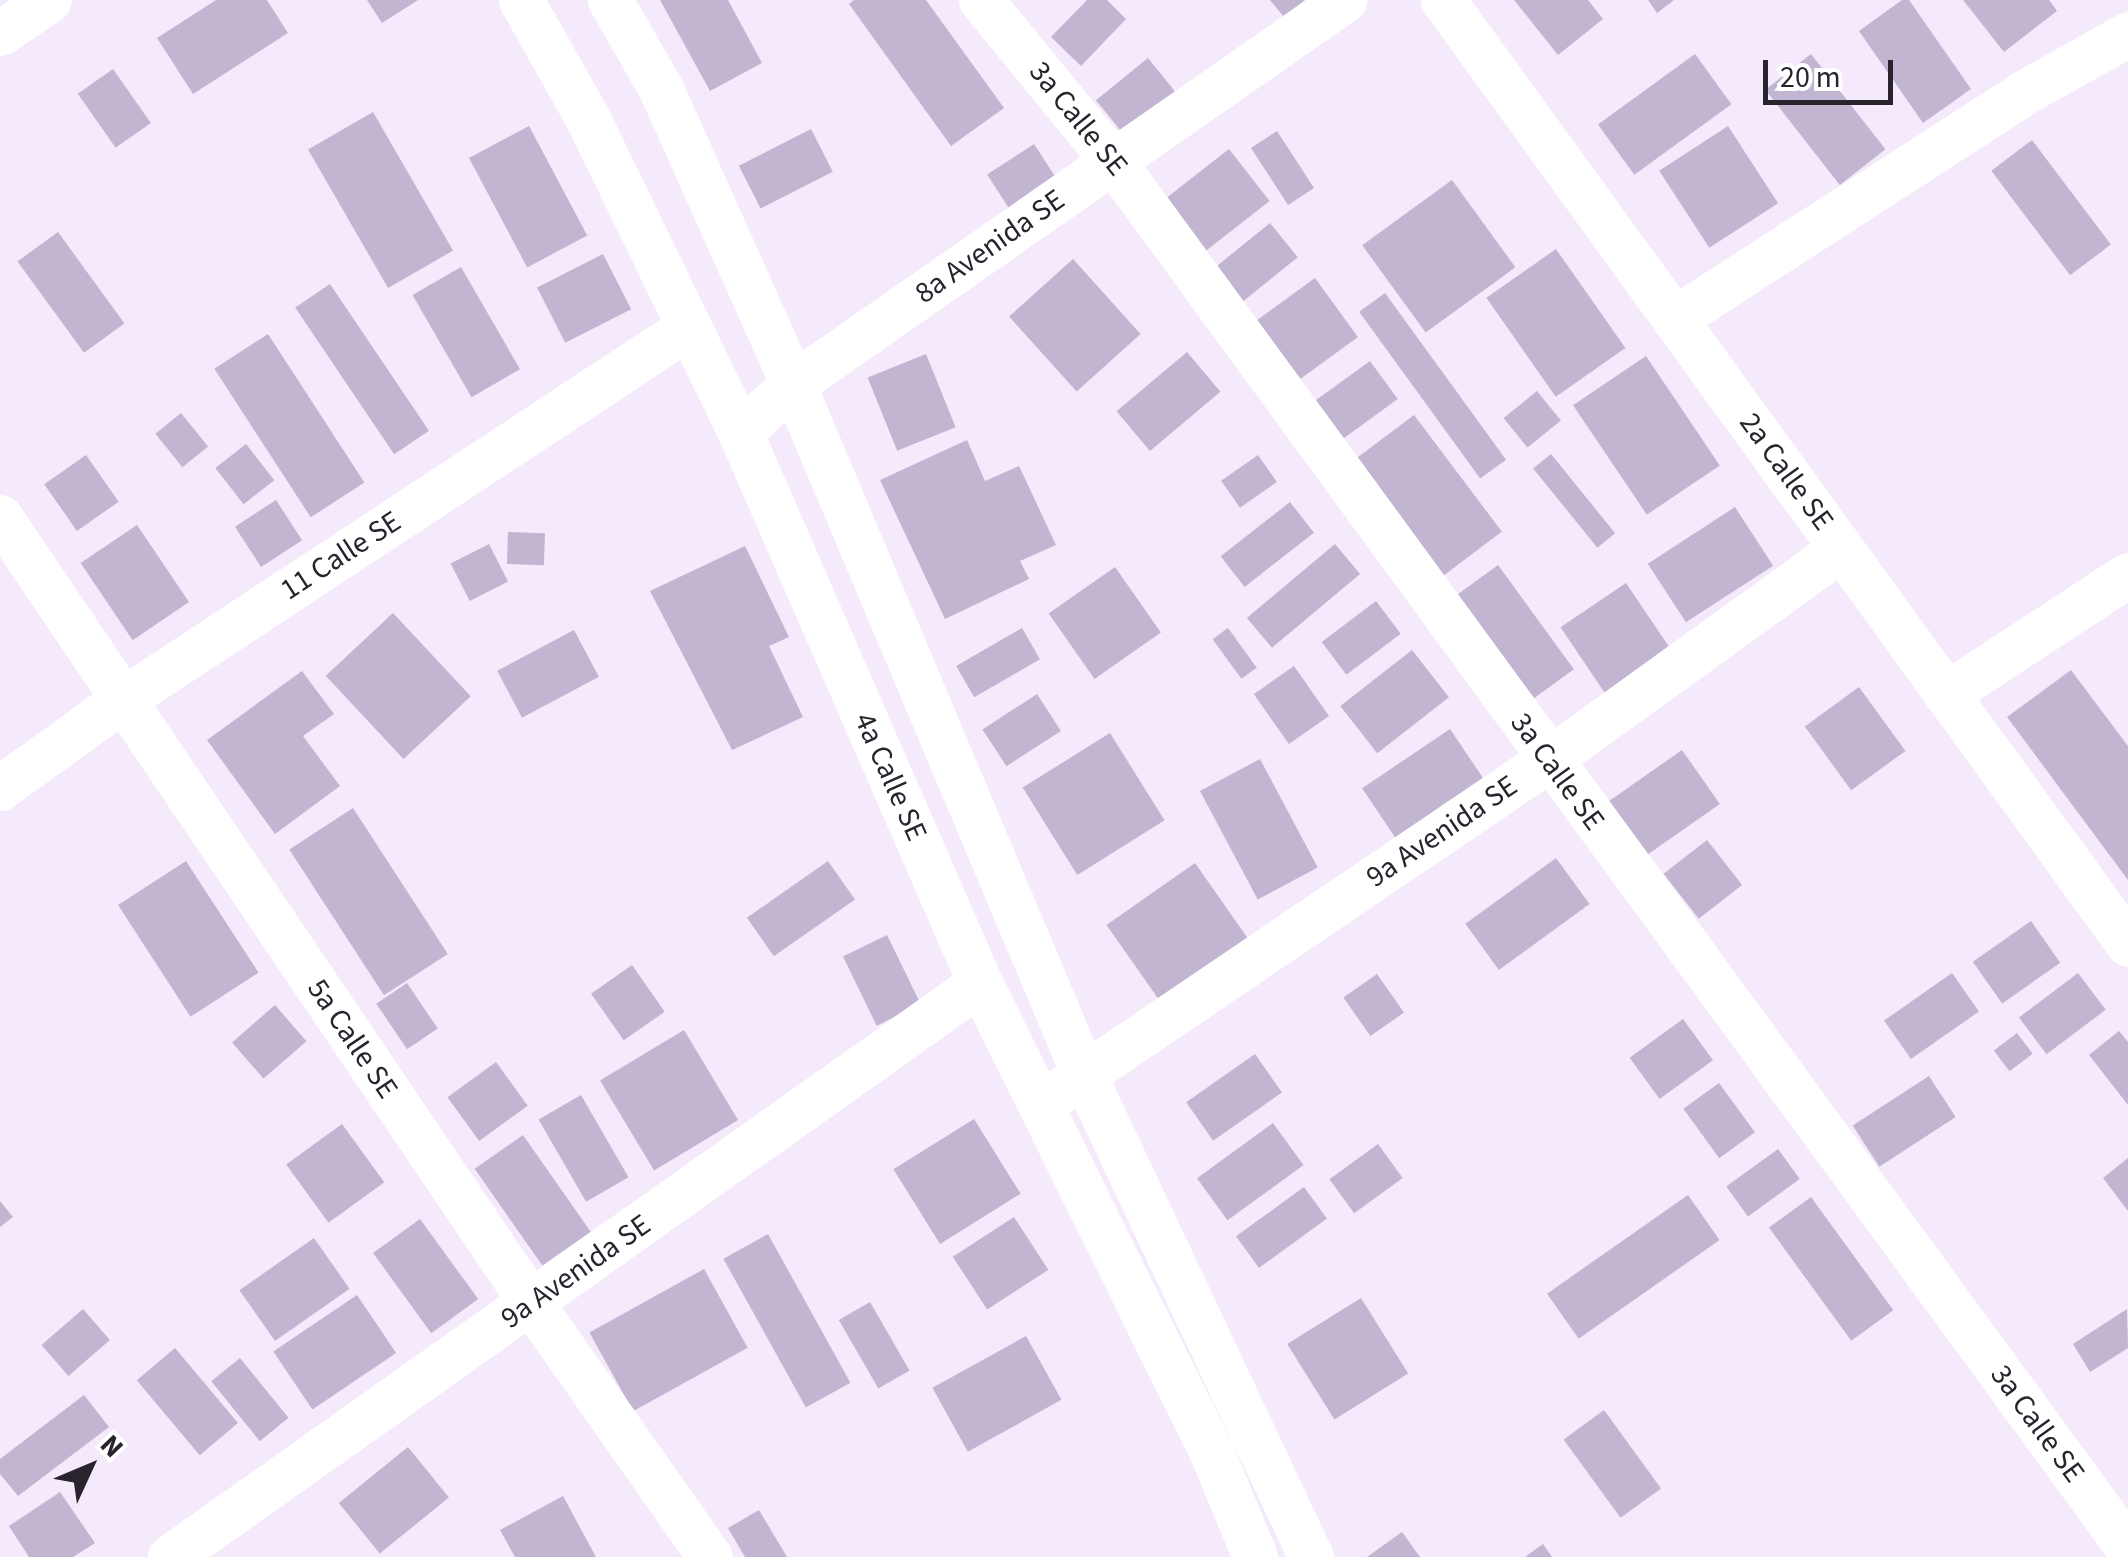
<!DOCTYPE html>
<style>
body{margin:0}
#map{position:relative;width:2128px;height:1557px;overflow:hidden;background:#f4eafc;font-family:"Source Sans 3",sans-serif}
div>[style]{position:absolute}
.building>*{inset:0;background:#c1b5d1;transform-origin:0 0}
.minor>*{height:45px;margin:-22.5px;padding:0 22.5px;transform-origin:22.5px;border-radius:22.5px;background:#fff}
span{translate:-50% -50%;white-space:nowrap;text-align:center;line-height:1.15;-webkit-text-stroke:10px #fff;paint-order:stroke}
.street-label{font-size:30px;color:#29232e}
.north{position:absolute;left:40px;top:1417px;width:100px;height:100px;-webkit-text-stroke:8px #fff;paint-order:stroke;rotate:46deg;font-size:28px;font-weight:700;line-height:40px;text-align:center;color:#29232e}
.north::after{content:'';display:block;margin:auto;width:35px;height:45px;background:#29232e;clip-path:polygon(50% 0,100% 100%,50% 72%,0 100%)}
.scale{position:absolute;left:1763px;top:60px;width:130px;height:45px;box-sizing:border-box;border:5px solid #29232e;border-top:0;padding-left:12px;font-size:30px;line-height:35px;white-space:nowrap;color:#29232e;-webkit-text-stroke:8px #fff;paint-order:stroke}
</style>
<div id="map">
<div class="building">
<i style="clip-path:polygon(216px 0,267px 0,288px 33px,193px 94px,157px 38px)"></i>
<i style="clip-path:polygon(367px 0,418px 0,382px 23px)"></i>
<i style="clip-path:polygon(660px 0,728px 0,762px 63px,710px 91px)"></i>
<i style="clip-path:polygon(854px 0,926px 0,1004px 108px,951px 146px,849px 4px)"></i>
<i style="clip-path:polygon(1087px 0,1107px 0,1126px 19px,1081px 66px,1051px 37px)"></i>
<i style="clip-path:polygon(1270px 0,1305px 0,1284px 17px)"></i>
<i style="clip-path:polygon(1514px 0,1588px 0,1603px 19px,1558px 55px)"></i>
<i style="clip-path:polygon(1648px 0,1674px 0,1657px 13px)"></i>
<i style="clip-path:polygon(1902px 0,1909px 0,1971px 89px,1923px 123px,1859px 31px)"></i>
<i style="clip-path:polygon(1963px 0,2049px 0,2057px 11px,2004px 52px)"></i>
<i style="left:1695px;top:54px;width:62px;height:120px;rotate:54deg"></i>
<i style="left:1811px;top:54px;width:121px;height:58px;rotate:52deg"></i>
<i style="left:1148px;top:58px;width:43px;height:67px;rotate:51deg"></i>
<i style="left:113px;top:69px;width:66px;height:43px;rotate:55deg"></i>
<i style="left:373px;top:112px;width:160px;height:75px;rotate:60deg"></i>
<i style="left:529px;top:126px;width:124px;height:68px;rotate:62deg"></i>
<i style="left:1728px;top:126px;width:92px;height:82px;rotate:57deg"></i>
<i style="left:811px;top:129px;width:48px;height:81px;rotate:63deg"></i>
<i style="left:1277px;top:131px;width:68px;height:31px;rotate:57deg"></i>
<i style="left:2032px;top:140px;width:131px;height:51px;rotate:53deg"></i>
<i style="left:1034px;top:144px;width:40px;height:56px;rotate:57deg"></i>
<i style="left:1229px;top:149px;width:66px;height:82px;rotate:52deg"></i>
<i style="left:1452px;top:180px;width:108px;height:111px;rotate:54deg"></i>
<i style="left:1270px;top:223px;width:44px;height:80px;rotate:51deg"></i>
<i style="left:58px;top:232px;width:113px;height:50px;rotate:54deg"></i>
<i style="left:1556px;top:249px;width:121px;height:85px;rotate:55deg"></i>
<i style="left:603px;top:254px;width:62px;height:74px;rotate:63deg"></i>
<i style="left:1073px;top:259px;width:101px;height:86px;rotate:48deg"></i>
<i style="left:461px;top:267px;width:118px;height:56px;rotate:60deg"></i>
<i style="left:1315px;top:278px;width:73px;height:84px;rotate:54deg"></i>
<i style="left:330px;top:284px;width:177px;height:42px;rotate:56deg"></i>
<i style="left:1385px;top:293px;width:206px;height:32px;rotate:54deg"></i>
<i style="left:268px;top:334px;width:177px;height:64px;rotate:57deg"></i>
<i style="left:1187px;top:352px;width:52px;height:92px;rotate:50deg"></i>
<i style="left:926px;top:354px;width:79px;height:63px;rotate:68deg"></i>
<i style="left:1646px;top:356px;width:132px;height:88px;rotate:56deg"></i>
<i style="left:1370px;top:361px;width:47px;height:81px;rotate:54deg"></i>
<i style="left:1537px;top:391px;width:38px;height:43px;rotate:51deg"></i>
<i style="left:181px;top:413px;width:43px;height:33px;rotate:51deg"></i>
<i style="left:1414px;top:415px;width:146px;height:77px;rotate:53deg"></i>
<i style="clip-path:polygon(967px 440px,985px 481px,1019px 466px,1056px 545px,1020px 561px,1029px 579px,945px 619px,880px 480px)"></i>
<i style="left:246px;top:444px;width:46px;height:39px;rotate:52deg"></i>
<i style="left:1551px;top:454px;width:102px;height:23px;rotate:51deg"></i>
<i style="left:86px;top:455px;width:57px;height:51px;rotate:55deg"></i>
<i style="left:1258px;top:455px;width:33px;height:45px;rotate:55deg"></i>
<i style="left:276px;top:500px;width:48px;height:49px;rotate:57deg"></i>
<i style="left:1290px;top:502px;width:39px;height:88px;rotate:52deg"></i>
<i style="left:1735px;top:507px;width:70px;height:104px;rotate:57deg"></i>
<i style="left:137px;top:525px;width:93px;height:68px;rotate:56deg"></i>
<i style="left:508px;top:532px;width:37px;height:32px;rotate:2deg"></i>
<i style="left:489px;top:544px;width:42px;height:43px;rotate:63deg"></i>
<i style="left:1335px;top:544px;width:39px;height:115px;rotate:50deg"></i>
<i style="clip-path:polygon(745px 546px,789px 637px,769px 646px,803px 717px,732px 750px,650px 591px)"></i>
<i style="left:1498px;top:565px;width:129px;height:67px;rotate:54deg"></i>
<i style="left:1115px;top:567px;width:80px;height:81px;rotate:55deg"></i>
<i style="left:1626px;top:583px;width:85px;height:79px;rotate:56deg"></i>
<i style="left:1376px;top:601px;width:41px;height:68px;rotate:53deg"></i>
<i style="left:393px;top:613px;width:114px;height:92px;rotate:47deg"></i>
<i style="left:1022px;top:628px;width:36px;height:76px;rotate:60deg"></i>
<i style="left:1228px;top:628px;width:49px;height:19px;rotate:54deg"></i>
<i style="left:574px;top:630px;width:53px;height:87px;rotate:62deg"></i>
<i style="left:1412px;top:650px;width:60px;height:91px;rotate:52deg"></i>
<i style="left:1294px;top:666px;width:61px;height:49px;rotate:55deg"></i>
<i style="clip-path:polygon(2071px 670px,2128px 746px,2128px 880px,2007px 717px)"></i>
<i style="clip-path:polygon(302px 671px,334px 714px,303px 736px,340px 786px,275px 834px,207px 740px)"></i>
<i style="left:1859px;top:687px;width:79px;height:67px;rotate:54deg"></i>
<i style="left:1037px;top:694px;width:44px;height:65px;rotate:57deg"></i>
<i style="left:1450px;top:729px;width:62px;height:106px;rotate:56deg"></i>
<i style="left:1110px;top:733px;width:103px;height:103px;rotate:58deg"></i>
<i style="left:1682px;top:750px;width:66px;height:92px;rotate:55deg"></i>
<i style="left:1260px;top:759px;width:123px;height:68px;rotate:62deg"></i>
<i style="left:353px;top:808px;width:174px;height:76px;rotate:57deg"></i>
<i style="left:1707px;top:840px;width:57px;height:55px;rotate:52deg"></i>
<i style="left:1556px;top:858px;width:57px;height:112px;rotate:54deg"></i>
<i style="left:186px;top:861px;width:133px;height:81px;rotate:57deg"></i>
<i style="left:828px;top:861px;width:47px;height:99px;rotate:55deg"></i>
<i style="left:1195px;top:863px;width:92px;height:108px;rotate:55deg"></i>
<i style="left:2031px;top:921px;width:51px;height:71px;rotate:55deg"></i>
<i style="left:887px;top:935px;width:77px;height:49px;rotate:64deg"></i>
<i style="left:632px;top:965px;width:57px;height:50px;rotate:55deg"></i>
<i style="left:1952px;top:973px;width:47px;height:83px;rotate:55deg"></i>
<i style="left:2078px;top:973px;width:46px;height:74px;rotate:53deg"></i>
<i style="left:1377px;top:974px;width:47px;height:41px;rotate:55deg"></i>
<i style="left:407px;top:983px;width:55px;height:37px;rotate:56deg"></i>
<i style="left:275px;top:1005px;width:48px;height:57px;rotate:49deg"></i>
<i style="left:1683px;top:1019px;width:51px;height:66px;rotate:54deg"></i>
<i style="left:684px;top:1030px;width:105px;height:98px;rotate:59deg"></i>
<i style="clip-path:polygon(2119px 1031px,2128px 1042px,2128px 1105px,2089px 1055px)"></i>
<i style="left:2017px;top:1033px;width:26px;height:29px;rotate:53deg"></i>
<i style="left:1255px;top:1054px;width:47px;height:84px;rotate:55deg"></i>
<i style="left:496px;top:1062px;width:54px;height:60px;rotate:54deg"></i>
<i style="left:1929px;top:1076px;width:49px;height:91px;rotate:57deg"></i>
<i style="left:1719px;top:1083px;width:61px;height:44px;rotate:54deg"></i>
<i style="left:581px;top:1095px;width:95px;height:49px;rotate:60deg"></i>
<i style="left:974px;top:1119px;width:88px;height:95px;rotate:58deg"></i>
<i style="left:1273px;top:1123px;width:52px;height:94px;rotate:54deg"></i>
<i style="left:342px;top:1124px;width:72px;height:69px;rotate:54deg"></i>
<i style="left:523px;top:1135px;width:118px;height:59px;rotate:55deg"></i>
<i style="left:1378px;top:1144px;width:42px;height:60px;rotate:54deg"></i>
<i style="left:1778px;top:1149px;width:37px;height:64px;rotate:54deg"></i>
<i style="clip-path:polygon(2128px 1158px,2128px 1211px,2103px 1178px)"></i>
<i style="left:1304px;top:1187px;width:39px;height:84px;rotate:54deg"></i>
<i style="left:1688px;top:1195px;width:55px;height:172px;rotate:55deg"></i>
<i style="left:1811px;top:1197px;width:140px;height:52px;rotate:54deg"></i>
<i style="clip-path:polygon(0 1201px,13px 1217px,0 1227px)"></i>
<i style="left:1014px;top:1217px;width:63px;height:73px;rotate:57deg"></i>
<i style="left:420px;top:1219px;width:99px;height:58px;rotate:54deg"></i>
<i style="left:768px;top:1234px;width:170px;height:51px;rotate:61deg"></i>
<i style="left:314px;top:1238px;width:62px;height:91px;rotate:55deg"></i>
<i style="left:704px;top:1269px;width:90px;height:131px;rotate:61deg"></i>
<i style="left:357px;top:1295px;width:70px;height:101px;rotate:56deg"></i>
<i style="left:1361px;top:1298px;width:89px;height:87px;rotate:58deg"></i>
<i style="left:870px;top:1302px;width:79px;height:36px;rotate:60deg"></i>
<i style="left:83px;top:1309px;width:41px;height:55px;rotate:49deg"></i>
<i style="clip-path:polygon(2127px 1309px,2128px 1348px,2090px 1372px,2073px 1344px)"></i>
<i style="left:1026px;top:1336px;width:73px;height:107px;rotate:61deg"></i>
<i style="left:175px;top:1348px;width:98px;height:50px;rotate:50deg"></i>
<i style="left:240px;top:1358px;width:77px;height:37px;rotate:51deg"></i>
<i style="clip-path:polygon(84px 1395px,109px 1427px,18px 1496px,0 1474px,0 1459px)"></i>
<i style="left:1604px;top:1410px;width:97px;height:50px;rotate:54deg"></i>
<i style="left:408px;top:1447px;width:65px;height:89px;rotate:51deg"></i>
<i style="clip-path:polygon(60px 1492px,95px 1543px,73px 1557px,29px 1557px,9px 1526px)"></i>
<i style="clip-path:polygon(563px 1496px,596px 1557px,515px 1557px,500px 1530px)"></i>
<i style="clip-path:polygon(759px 1510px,787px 1557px,745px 1557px,728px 1528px)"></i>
<i style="clip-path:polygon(1402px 1532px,1420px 1557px,1367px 1557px)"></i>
<i style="clip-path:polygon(1543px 1544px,1552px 1557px,1525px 1557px)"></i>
</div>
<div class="minor">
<i style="left:521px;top:0;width:137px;rotate:60.6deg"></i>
<i style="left:588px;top:119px;width:348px;rotate:64.1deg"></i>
<i style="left:740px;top:432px;width:601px;rotate:66.46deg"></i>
<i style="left:980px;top:983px;width:526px;rotate:63.73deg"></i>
<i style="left:1213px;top:1455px;width:110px;rotate:67.6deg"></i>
<i style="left:610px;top:0;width:103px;rotate:60.2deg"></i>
<i style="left:661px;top:89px;width:323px;rotate:65.9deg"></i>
<i style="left:793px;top:384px;width:750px;rotate:67.16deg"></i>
<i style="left:1084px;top:1075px;width:533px;rotate:64.78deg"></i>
<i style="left:981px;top:0;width:208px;rotate:50.7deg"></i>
<i style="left:1113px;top:161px;width:1719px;rotate:53.8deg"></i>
<i style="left:1443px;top:0;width:1166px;rotate:54.03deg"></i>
<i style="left:0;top:33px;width:59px;rotate:-34deg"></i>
<i style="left:1674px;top:319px;width:416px;rotate:-32.9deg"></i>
<i style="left:2023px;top:93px;width:120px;rotate:-29.3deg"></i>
<i style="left:740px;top:432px;width:72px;rotate:-42.2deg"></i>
<i style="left:793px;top:384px;width:672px;rotate:-34.87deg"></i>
<i style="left:0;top:517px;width:950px;rotate:55.94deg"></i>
<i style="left:532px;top:1304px;width:309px;rotate:54.9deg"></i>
<i style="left:1946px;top:694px;width:217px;rotate:-33.2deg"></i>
<i style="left:0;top:788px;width:150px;rotate:-35.8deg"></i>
<i style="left:122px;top:700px;width:676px;rotate:-33.36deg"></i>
<i style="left:1058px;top:1092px;width:592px;rotate:-34.12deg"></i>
<i style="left:1548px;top:760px;width:361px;rotate:-35.8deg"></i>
<i style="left:170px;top:1557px;width:993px;rotate:-35.32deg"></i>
</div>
<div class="street-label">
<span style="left:1078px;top:119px;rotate:51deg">3a Calle SE</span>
<span style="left:990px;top:247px;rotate:-35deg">8a Avenida SE</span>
<span style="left:1786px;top:472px;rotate:54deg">2a Calle SE</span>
<span style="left:341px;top:556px;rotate:-33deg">11 Calle SE</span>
<span style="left:1557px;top:772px;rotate:54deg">3a Calle SE</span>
<span style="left:890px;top:777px;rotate:66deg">4a Calle SE</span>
<span style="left:1442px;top:832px;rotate:-34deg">9a Avenida SE</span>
<span style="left:352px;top:1039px;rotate:56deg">5a Calle SE</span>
<span style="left:576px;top:1272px;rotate:-35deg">9a Avenida SE</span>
<span style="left:2037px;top:1424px;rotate:54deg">3a Calle SE</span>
</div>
<div class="north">N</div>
<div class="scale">20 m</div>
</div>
